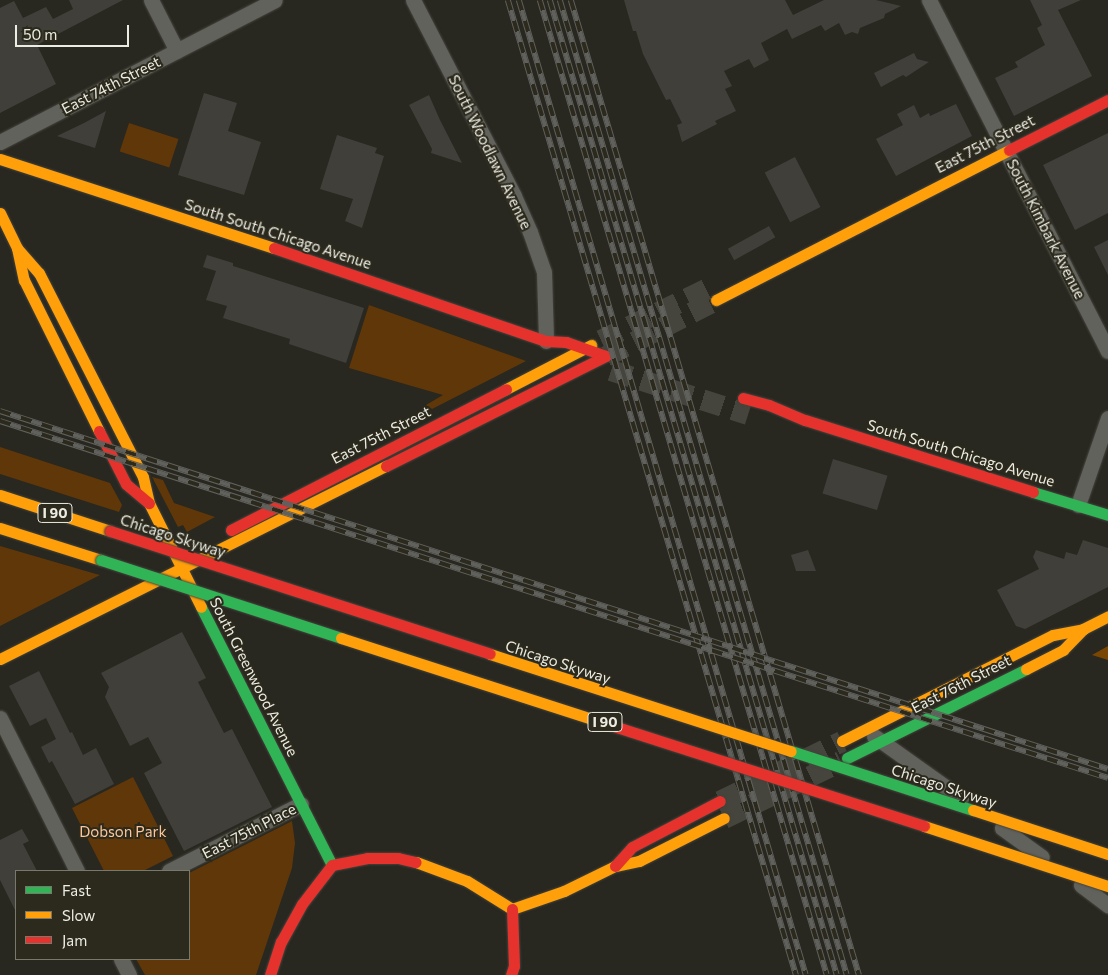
<!DOCTYPE html>
<style>
body{margin:0}
#map{position:relative;width:1108px;height:975px;overflow:hidden;background:#282720;font-family:Commissioner,sans-serif}
div>[style]{position:absolute}
.green>*{inset:0;background:#603708;transform-origin:0 0}
.forest>*{inset:0;background:#7a4604}
.building>*{inset:0;background:#413f39;transform-origin:0 0}
.secondary-tunnel>*{height:21px;margin-top:-10.5px;transform-origin:0;background:repeating-linear-gradient(90deg,#45453d 0 21px,transparent 0 32px)}
.roads{filter:drop-shadow(0 0 1px #44443d) drop-shadow(0 0 1px #44443d)}
.street>*{height:15px;margin:-7.5px;padding:0 7.5px;transform-origin:7.5px;border-radius:7.5px;background:#62625c}
.fast>*{height:11px;margin:-5.5px;padding:0 5.5px;transform-origin:5.5px;border-radius:5.5px;background:#30b455}
.slow>*{height:11px;margin:-5.5px;padding:0 5.5px;transform-origin:5.5px;border-radius:5.5px;background:#ff9f0a}
.jam>*{height:11px;margin:-5.5px;padding:0 5.5px;transform-origin:5.5px;border-radius:5.5px;background:#e5322d}
.rail>*{height:5.5px;margin-top:-2.75px;transform-origin:0;background:repeating-linear-gradient(90deg,#2c2a1d 0 11px,#60605c 0 22px);box-sizing:border-box;border-block:1px solid #60605c}
.bridges{filter:drop-shadow(0 0 1px #44443d) drop-shadow(0 0 1px #44443d)}
.fast-bridge>*{height:11px;margin:-5.5px;padding:0 5.5px;transform-origin:5.5px;border-radius:5.5px;background:#30b455}
.slow-bridge>*{height:11px;margin:-5.5px;padding:0 5.5px;transform-origin:5.5px;border-radius:5.5px;background:#ff9f0a}
.jam-bridge>*{height:11px;margin:-5.5px;padding:0 5.5px;transform-origin:5.5px;border-radius:5.5px;background:#e5322d}
span{translate:-50% -50%;white-space:nowrap;text-align:center;line-height:1.15;-webkit-text-stroke:4px #2c2a1d;paint-order:stroke}
.shield-label span{padding:1px 4px;background:#2c2a1d;border:1px solid;border-radius:4px;-webkit-text-stroke-width:0}
.shield-label{font-size:14px;color:#ecece3;font-weight:700}
.street-label{font-size:15px;color:#ecece3}
.park-label{font-size:15px;color:#fcc69a}
.legend{position:absolute;left:15px;top:870px;width:175px;height:90px;box-sizing:border-box;background:#2c2a1d;border:1px solid #79786c;margin:0;padding:6px 9px;list-style:none;font-size:15px;color:#ecece3}
.legend li{display:flex;align-items:center;gap:10px;height:25px}
.legend b{width:25px;border:1px solid #79786c}
.scale{position:absolute;left:15px;top:25px;width:114px;height:22px;box-sizing:border-box;border:2px solid #ecece3;border-top:0;padding-left:6px;font-size:15px;line-height:18px;white-space:nowrap;color:#ecece3;-webkit-text-stroke:4px #2c2a1d;paint-order:stroke}
</style>
<div id="map">
<div class="green">
<i style="left:129px;top:123px;width:52px;height:30px;rotate:18deg"></i>
<i style="clip-path:polygon(369px 305px,526px 361px,432px 409px,426px 405px,443px 395px,349px 368px)"></i>
<i style="clip-path:polygon(0 447px,110px 483px,122px 505px,119px 512px,0 474px)"></i>
<i style="clip-path:polygon(152px 477px,163px 480px,174px 503px,215px 517px,187px 532px,183px 525px,178px 527px)"></i>
<i style="clip-path:polygon(0 546px,96px 574px,100px 575px,0 626px)"></i>
<i style="clip-path:polygon(133px 777px,173px 856px,143px 871px,104px 871px,72px 808px)"></i>
<i style="clip-path:polygon(292px 821px,295px 843px,292px 868px,256px 975px,145px 975px,136px 959px,189px 959px,189px 873px)"></i>
</div>
<div class="forest">
<i style="clip-path:polygon(1108px 646px,1108px 660px,1092px 655px)"></i>
</div>
<div class="building">
<i style="clip-path:polygon(69px 0,123px 0,37px 45px,56px 84px,0 113px,0 8px,14px 1px,23px 18px,46px 7px,53px 19px,73px 9px)"></i>
<i style="clip-path:polygon(624px 0,785px 0,793px 15px,824px 0,876px 0,901px 6px,885px 14px,884px 18px,860px 28px,858px 34px,852px 32px,845px 35px,839px 23px,825px 31px,821px 25px,792px 39px,787px 29px,761px 43px,769px 60px,754px 68px,749px 59px,724px 71px,732px 86px,725px 89px,736px 111px,715px 121px,717px 124px,682px 142px,677px 125px,682px 123px,670px 99px,666px 100px,643px 54px,636px 31px,633px 31px)"></i>
<i style="clip-path:polygon(1030px 0,1081px 0,1058px 10px,1092px 76px,1014px 116px,995px 78px,1018px 67px,1015px 62px,1045px 45px,1037px 28px,1042px 25px)"></i>
<i style="clip-path:polygon(914px 53px,917px 59px,929px 62px,906px 77px,903px 75px,881px 87px,874px 73px)"></i>
<i style="clip-path:polygon(204px 93px,237px 103px,228px 131px,261px 142px,244px 195px,178px 175px)"></i>
<i style="clip-path:polygon(429px 95px,440px 120px,462px 163px,431px 153px,432px 149px,409px 105px)"></i>
<i style="clip-path:polygon(956px 104px,972px 136px,896px 176px,876px 139px,903px 125px,897px 114px,914px 105px,920px 118px,929px 113px,930px 116px)"></i>
<i style="clip-path:polygon(106px 111px,95px 148px,57px 136px,84px 123px)"></i>
<i style="clip-path:polygon(1108px 133px,1108px 213px,1075px 230px,1043px 165px)"></i>
<i style="clip-path:polygon(337px 135px,377px 148px,375px 153px,384px 156px,362px 228px,345px 221px,353px 199px,320px 189px)"></i>
<i style="left:795px;top:157px;width:56px;height:34px;rotate:63deg"></i>
<i style="left:769px;top:226px;width:13px;height:47px;rotate:61deg"></i>
<i style="clip-path:polygon(1108px 240px,1108px 275px,1094px 247px)"></i>
<i style="clip-path:polygon(207px 255px,233px 263px,233px 266px,364px 308px,346px 363px,289px 344px,290px 339px,223px 318px,227px 306px,206px 300px,216px 271px,203px 267px)"></i>
<i style="left:833px;top:459px;width:57px;height:36px;rotate:17deg"></i>
<i style="clip-path:polygon(1083px 540px,1108px 548px,1108px 587px,1025px 629px,1016px 626px,997px 590px,1039px 569px,1033px 557px,1036px 550px,1064px 559px,1066px 552px,1077px 555px)"></i>
<i style="clip-path:polygon(808px 550px,816px 571px,796px 571px,791px 555px)"></i>
<i style="clip-path:polygon(182px 632px,206px 678px,198px 682px,224px 733px,232px 729px,272px 807px,184px 851px,144px 773px,162px 763px,148px 737px,130px 746px,105px 697px,109px 687px,101px 673px)"></i>
<i style="clip-path:polygon(39px 671px,70px 733px,72px 732px,83px 755px,96px 748px,114px 784px,75px 804px,52px 761px,49px 763px,41px 747px,56px 739px,46px 718px,30px 726px,9px 686px)"></i>
<i style="clip-path:polygon(22px 829px,29px 841px,23px 844px,37px 871px,16px 871px,16px 912px,0 880px,0 840px)"></i>
</div>
<div class="secondary-tunnel">
<i style="left:601px;top:340px;width:123px;rotate:-25.9deg"></i>
<i style="left:606px;top:356px;width:123px;rotate:-27deg"></i>
<i style="left:611px;top:370px;width:144px;rotate:17.8deg"></i>
<i style="left:720px;top:801px;width:136px;rotate:-26.2deg"></i>
<i style="left:724px;top:818px;width:130px;rotate:-26deg"></i>
</div>
<div class="roads">
<div class="street">
<i style="left:151px;top:0;width:57px;rotate:63deg"></i>
<i style="left:413px;top:0;width:220px;rotate:62.7deg"></i>
<i style="left:514px;top:196px;width:39px;rotate:66deg"></i>
<i style="left:530px;top:232px;width:42px;rotate:70.7deg"></i>
<i style="left:544px;top:272px;width:69px;rotate:88.3deg"></i>
<i style="left:929px;top:0;width:394px;rotate:63deg"></i>
<i style="left:0;top:142px;width:309px;rotate:-27.3deg"></i>
<i style="left:1078px;top:505px;width:92px;rotate:-71deg"></i>
<i style="left:0;top:718px;width:171px;rotate:63.3deg"></i>
<i style="left:874px;top:736px;width:107px;rotate:35.5deg"></i>
<i style="left:1002px;top:828px;width:49px;rotate:35.9deg"></i>
<i style="left:169px;top:871px;width:148px;rotate:-26.9deg"></i>
<i style="left:1081px;top:885px;width:34px;rotate:37deg"></i>
<i style="left:121px;top:959px;width:18px;rotate:63deg"></i>
</div>
<div class="fast">
<i style="left:1033px;top:492px;width:78px;rotate:17deg"></i>
<i style="left:201px;top:607px;width:289px;rotate:63.1deg"></i>
<i style="left:847px;top:758px;width:200px;rotate:-26.4deg"></i>
</div>
<div class="slow">
<i style="left:0;top:159px;width:288px;rotate:18deg"></i>
<i style="left:0;top:213px;width:39px;rotate:64deg"></i>
<i style="left:17px;top:248px;width:33px;rotate:78deg"></i>
<i style="left:24px;top:280px;width:169px;rotate:63.6deg"></i>
<i style="left:17px;top:248px;width:33px;rotate:49deg"></i>
<i style="left:39px;top:273px;width:229px;rotate:63deg"></i>
<i style="left:143px;top:477px;width:27px;rotate:77deg"></i>
<i style="left:149px;top:503px;width:116px;rotate:63.4deg"></i>
<i style="left:716px;top:300px;width:329px;rotate:-27.1deg"></i>
<i style="left:506px;top:389px;width:96px;rotate:-27.4deg"></i>
<i style="left:0;top:495px;width:116px;rotate:18.1deg"></i>
<i style="left:0;top:528px;width:106px;rotate:17.6deg"></i>
<i style="left:0;top:659px;width:432px;rotate:-26.6deg"></i>
<i style="left:1026px;top:669px;width:42px;rotate:-27.2deg"></i>
<i style="left:1063px;top:650px;width:29px;rotate:-46deg"></i>
<i style="left:842px;top:741px;width:236px;rotate:-26.7deg"></i>
<i style="left:1053px;top:635px;width:31px;rotate:-11deg"></i>
<i style="left:1083px;top:629px;width:28px;rotate:-27deg"></i>
<i style="left:416px;top:862px;width:54px;rotate:20.4deg"></i>
<i style="left:467px;top:881px;width:53px;rotate:31.9deg"></i>
<i style="left:512px;top:909px;width:55px;rotate:-19.1deg"></i>
<i style="left:564px;top:891px;width:57px;rotate:-26.1deg"></i>
<i style="left:615px;top:866px;width:25px;rotate:-12deg"></i>
<i style="left:639px;top:861px;width:95px;rotate:-26.8deg"></i>
</div>
<div class="jam">
<i style="left:1009px;top:150px;width:111px;rotate:-26.8deg"></i>
<i style="left:274px;top:248px;width:287px;rotate:18.9deg"></i>
<i style="left:546px;top:341px;width:20px;rotate:3deg"></i>
<i style="left:566px;top:342px;width:42px;rotate:19.3deg"></i>
<i style="left:743px;top:398px;width:27px;rotate:15deg"></i>
<i style="left:769px;top:405px;width:39px;rotate:23deg"></i>
<i style="left:805px;top:420px;width:239px;rotate:17.5deg"></i>
<i style="left:99px;top:431px;width:59px;rotate:63deg"></i>
<i style="left:126px;top:484px;width:30px;rotate:40deg"></i>
<i style="left:386px;top:466px;width:246px;rotate:-26.6deg"></i>
<i style="left:231px;top:530px;width:309px;rotate:-27.1deg"></i>
<i style="left:615px;top:866px;width:25px;rotate:-48deg"></i>
<i style="left:632px;top:847px;width:99px;rotate:-27.6deg"></i>
<i style="left:270px;top:975px;width:35px;rotate:-72deg"></i>
<i style="left:281px;top:942px;width:43px;rotate:-61.1deg"></i>
<i style="left:302px;top:904px;width:49px;rotate:-52.4deg"></i>
<i style="left:332px;top:865px;width:36px;rotate:-11deg"></i>
<i style="left:367px;top:858px;width:31px"></i>
<i style="left:398px;top:858px;width:18px;rotate:13deg"></i>
<i style="left:511px;top:975px;width:9px;rotate:-72deg"></i>
<i style="left:514px;top:966px;width:57px;rotate:-92deg"></i>
</div>
</div>
<div class="rail">
<i style="left:508px;top:0;width:1017px;rotate:73.54deg"></i>
<i style="left:519px;top:0;width:1016px;rotate:73.6deg"></i>
<i style="left:540px;top:0;width:1016px;rotate:73.6deg"></i>
<i style="left:550px;top:0;width:1016px;rotate:73.6deg"></i>
<i style="left:560px;top:0;width:1016px;rotate:73.6deg"></i>
<i style="left:571px;top:0;width:1017px;rotate:73.54deg"></i>
<i style="left:0;top:411px;width:1164px;rotate:17.91deg"></i>
<i style="left:0;top:421px;width:1164px;rotate:17.86deg"></i>
</div>
<div class="bridges">
<div class="fast-bridge">
<i style="left:101px;top:560px;width:252px;rotate:18deg"></i>
<i style="left:791px;top:751px;width:191px;rotate:18deg"></i>
</div>
<div class="slow-bridge">
<i style="left:341px;top:638px;width:280px;rotate:17.9deg"></i>
<i style="left:490px;top:654px;width:316px;rotate:17.9deg"></i>
<i style="left:973px;top:810px;width:142px;rotate:18.1deg"></i>
<i style="left:924px;top:826px;width:194px;rotate:18.1deg"></i>
</div>
<div class="jam-bridge">
<i style="left:110px;top:531px;width:399px;rotate:17.9deg"></i>
<i style="left:607px;top:724px;width:333px;rotate:17.8deg"></i>
</div>
</div>
<div class="shield-label">
<span style="left:55px;top:513px">I 90</span>
<span style="left:605px;top:722px">I 90</span>
</div>
<div class="street-label">
<span style="left:111px;top:85px;rotate:-27deg">East 74th Street</span>
<span style="left:985px;top:144px;rotate:-27deg">East 75th Street</span>
<span style="left:490px;top:152px;rotate:64deg">South Woodlawn Avenue</span>
<span style="left:1046px;top:229px;rotate:63deg">South Kimbark Avenue</span>
<span style="left:278px;top:234px;rotate:18deg">South South Chicago Avenue</span>
<span style="left:381px;top:435px;rotate:-27deg">East 75th Street</span>
<span style="left:961px;top:453px;rotate:17deg">South South Chicago Avenue</span>
<span style="left:173px;top:536px;rotate:18deg">Chicago Skyway</span>
<span style="left:558px;top:662px;rotate:18deg">Chicago Skyway</span>
<span style="left:254px;top:677px;rotate:63deg">South Greenwood Avenue</span>
<span style="left:961px;top:684px;rotate:-27deg">East 76th Street</span>
<span style="left:944px;top:786px;rotate:18deg">Chicago Skyway</span>
<span style="left:249px;top:831px;rotate:-27deg">East 75th Place</span>
</div>
<div class="park-label">
<span style="left:123px;top:832px">Dobson Park</span>
</div>
<ul class="legend">
<li><b style="height:6px;background:#30b455"></b>Fast</li>
<li><b style="height:6px;background:#ff9f0a"></b>Slow</li>
<li><b style="height:6px;background:#e5322d"></b>Jam</li>
</ul>
<div class="scale">50 m</div>
</div>
